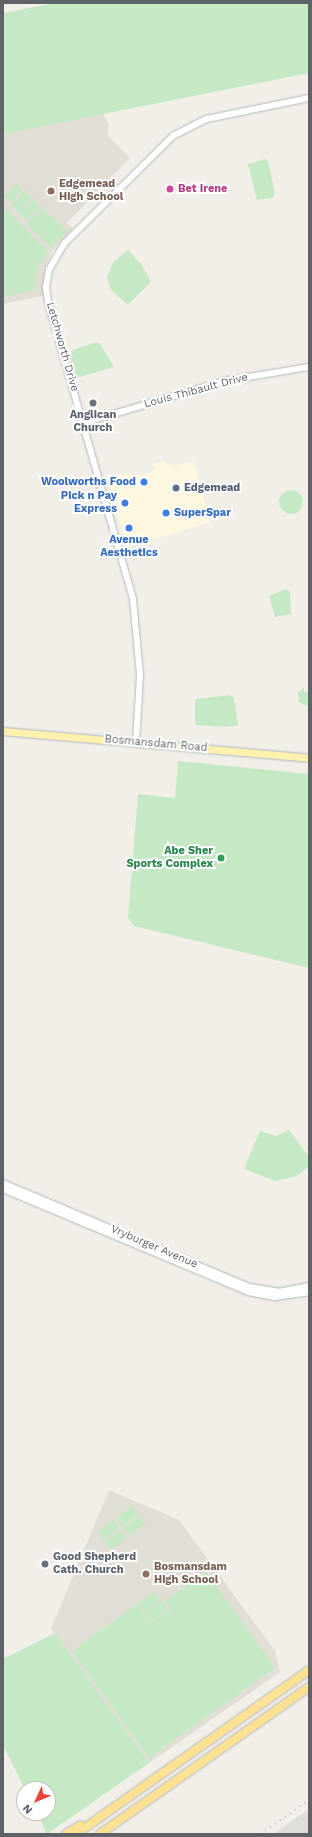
<!DOCTYPE html>
<style>
body{margin:0}
#map{position:relative;width:312px;height:1837px;overflow:hidden;background:#f1efe8;font-family:"Work Sans",sans-serif}
div>[style]{position:absolute}
.commercial>*{inset:0;background:#fef7e0}
.industrial>*{inset:0;background:#e0deda}
.education>*{inset:0;background:#e1ded6}
.green>*{inset:0;background:#c5e8c5;transform-origin:0 0}
.round{border-radius:50%}
.roads{filter:drop-shadow(0 0 1px #b5b8bc) drop-shadow(0 0 1px #b5b8bc)}
.tertiary>*{height:5.5px;margin:-2.75px;padding:0 2.75px;transform-origin:2.75px;border-radius:2.75px;background:#fff}
.primary>*{height:7px;margin:-3.5px;padding:0 3.5px;transform-origin:3.5px;border-radius:3.5px;background:#fff2af}
.motorway>*{height:8px;margin:-4px;padding:0 4px;transform-origin:4px;border-radius:4px;background:#fde293}
.rail>*{height:1.5px;margin-top:-0.75px;transform-origin:0;background:repeating-linear-gradient(90deg,#b6b7b8 0 1px,transparent 0 6px)}
.dots>*{width:11px;height:11px;translate:-50% -50%;box-sizing:border-box;border:2px solid #fff;border-radius:50%}
span{translate:-50% -50%;white-space:nowrap;text-align:center;line-height:1.15;-webkit-text-stroke:4px #fff;paint-order:stroke}
.education-label{font-size:11px;color:#785e54;font-weight:700}
.left{translate:0 -50%;text-align:left}
.hotel-label{font-size:11px;color:#b23c85;font-weight:700}
.street-label{font-size:11px;color:#5f6368}
.worship-label{font-size:11px;color:#5b616d;font-weight:700}
.shop-label{font-size:11px;color:#366cbe;font-weight:700}
.right{translate:-100% -50%;text-align:right}
.service-label{font-size:11px;color:#4e5e75;font-weight:700}
.leisure-label{font-size:11px;color:#27864d;font-weight:700}
.frame{position:absolute;inset:0;border:4px solid #5f6368;pointer-events:none}
.north{position:absolute;left:16px;top:1781px;width:40px;height:40px;box-sizing:border-box;background:#fff;border:1px solid #bfc1c3;border-radius:50%;rotate:226deg;font-size:11px;font-weight:700;line-height:16px;text-align:center;color:#5f6368}
.north::after{content:'';display:block;margin:auto;width:14px;height:18px;background:#ea4335;clip-path:polygon(50% 0,100% 100%,50% 72%,0 100%)}
</style>
<div id="map">
<div class="commercial">
<i style="clip-path:polygon(165px 461px,166px 465px,173px 463px,174px 466px,193px 461px,211px 522px,127px 547px,107px 478px,126px 473px,136px 476px,151px 472px,155px 468px,154px 464px)"></i>
</div>
<div class="industrial">
<i style="clip-path:polygon(309px 1809px,309px 1834px,273px 1834px)"></i>
</div>
<div class="education">
<i style="clip-path:polygon(103px 113px,109px 125px,107px 135px,130px 158px,67px 223px,73px 229px,52px 251px,45px 268px,43px 296px,3px 304px,3px 132px)"></i>
<i style="clip-path:polygon(109px 1490px,179px 1520px,275px 1651px,280px 1672px,149px 1763px,51px 1629px)"></i>
</div>
<div class="green">
<i style="clip-path:polygon(55px 3px,309px 3px,309px 73px,3px 134px,3px 13px)"></i>
<i style="clip-path:polygon(265px 159px,268px 161px,275px 194px,272px 198px,257px 200px,248px 164px)"></i>
<i style="left:16px;top:183px;width:9px;height:18px;rotate:41deg"></i>
<i style="left:25px;top:191px;width:10px;height:20px;rotate:45deg"></i>
<i style="left:33px;top:199px;width:10px;height:20px;rotate:45deg"></i>
<i style="clip-path:polygon(3px 206px,47px 251px,37px 271px,35px 290px,3px 297px)"></i>
<i style="left:42px;top:207px;width:35px;height:23px;rotate:44deg"></i>
<i style="clip-path:polygon(128px 250px,141px 264px,151px 282px,128px 305px,111px 290px,107px 278px,113px 262px)"></i>
<i style="clip-path:polygon(96px 342px,100px 344px,114px 367px,76px 378px,70px 354px,73px 350px)"></i>
<i class="round" style="left:279px;top:490px;width:24px;height:24px"></i>
<i style="clip-path:polygon(286px 589px,290px 592px,291px 614px,275px 617px,269px 596px)"></i>
<i style="clip-path:polygon(304px 688px,304px 692px,309px 692px,309px 707px,299px 702px,298px 692px)"></i>
<i style="clip-path:polygon(230px 695px,234px 698px,238px 725px,227px 727px,195px 725px,195px 699px)"></i>
<i style="clip-path:polygon(178px 761px,309px 774px,309px 968px,134px 926px,128px 918px,138px 794px,175px 798px)"></i>
<i style="clip-path:polygon(289px 1130px,309px 1157px,309px 1167px,296px 1176px,275px 1181px,244px 1169px,260px 1131px,276px 1136px)"></i>
<i style="left:132px;top:1506px;width:10px;height:20px;rotate:53deg"></i>
<i style="left:139px;top:1516px;width:10px;height:19px;rotate:53deg"></i>
<i style="left:113px;top:1520px;width:10px;height:20px;rotate:53deg"></i>
<i style="left:120px;top:1530px;width:10px;height:20px;rotate:53deg"></i>
<i style="clip-path:polygon(206px 1572px,275px 1668px,149px 1758px,72px 1651px,137px 1604px,150px 1623px,171px 1609px,165px 1601px)"></i>
<i style="left:154px;top:1592px;width:10px;height:20px;rotate:53deg"></i>
<i style="left:161px;top:1601px;width:11px;height:20px;rotate:56deg"></i>
<i style="clip-path:polygon(55px 1633px,149px 1763px,47px 1834px,37px 1813px,48px 1813px,48px 1789px,25px 1789px,3px 1745px,3px 1659px)"></i>
</div>
<div class="roads">
<div class="tertiary">
<i style="left:84px;top:423px;width:147px;rotate:-16.6deg"></i>
<i style="left:225px;top:381px;width:85px;rotate:-9.5deg"></i>
<i style="left:136px;top:743px;width:68px;rotate:-86.6deg"></i>
<i style="left:140px;top:675px;width:76px;rotate:-95.3deg"></i>
<i style="left:133px;top:599px;width:309px;rotate:-106deg"></i>
<i style="left:48px;top:302px;width:15px;rotate:-98deg"></i>
<i style="left:46px;top:287px;width:17px;rotate:-80deg"></i>
<i style="left:49px;top:270px;width:30px;rotate:-60deg"></i>
<i style="left:64px;top:244px;width:153px;rotate:-44.7deg"></i>
<i style="left:173px;top:136px;width:38px;rotate:-27deg"></i>
<i style="left:207px;top:119px;width:104px;rotate:-11.6deg"></i>
<i style="left:3px;top:1183px;width:267px;rotate:22.9deg"></i>
<i style="left:249px;top:1287px;width:30px;rotate:9deg"></i>
<i style="left:279px;top:1292px;width:31px;rotate:-11deg"></i>
<i style="left:3px;top:1189px;width:267px;rotate:22.7deg"></i>
<i style="left:249px;top:1292px;width:26px;rotate:11deg"></i>
<i style="left:275px;top:1297px;width:34px;rotate:-8deg"></i>
</div>
<div class="primary">
<i style="left:3px;top:731px;width:307px;rotate:5deg"></i>
</div>
<div class="motorway">
<i style="left:66px;top:1834px;width:17px;rotate:-31deg"></i>
<i style="left:76px;top:1834px;width:285px;rotate:-35.1deg"></i>
<i style="left:100px;top:1834px;width:256px;rotate:-35.1deg"></i>
</div>
</div>
<div class="rail">
<i style="left:260px;top:1834px;width:60px;rotate:-34.8deg"></i>
</div>
<div class="dots">
<i style="left:170px;top:189px;background:#d1479c"></i>
<i style="left:51px;top:191px;background:#8d6e63"></i>
<i style="left:93px;top:403px;background:#6b7280"></i>
<i style="left:144px;top:482px;background:#3f7fe0"></i>
<i style="left:176px;top:488px;background:#5c6f8a"></i>
<i style="left:125px;top:503px;background:#3f7fe0"></i>
<i style="left:166px;top:513px;background:#3f7fe0"></i>
<i style="left:129px;top:528px;background:#3f7fe0"></i>
<i style="left:221px;top:858px;background:#2e9e5b"></i>
<i style="left:45px;top:1564px;background:#6b7280"></i>
<i style="left:146px;top:1574px;background:#8d6e63"></i>
</div>
<div class="education-label">
<span class="left" style="left:59px;top:191px">Edgemead<br>High School</span>
<span class="left" style="left:154px;top:1574px">Bosmansdam<br>High School</span>
</div>
<div class="hotel-label">
<span class="left" style="left:178px;top:189px">Bet Irene</span>
</div>
<div class="street-label">
<span style="left:62px;top:347px;rotate:74deg">Letchworth Drive</span>
<span style="left:196px;top:391px;rotate:-15deg">Louis Thibault Drive</span>
<span style="left:156px;top:744px;rotate:5deg">Bosmansdam Road</span>
<span style="left:154px;top:1247px;rotate:23deg">Vryburger Avenue</span>
</div>
<div class="worship-label">
<span style="left:93px;top:422px">Anglican<br>Church</span>
<span class="left" style="left:53px;top:1564px">Good Shepherd<br>Cath. Church</span>
</div>
<div class="shop-label">
<span class="right" style="left:136px;top:482px">Woolworths Food</span>
<span class="right" style="left:117px;top:503px">Pick n Pay<br>Express</span>
<span class="left" style="left:174px;top:513px">SuperSpar</span>
<span style="left:129px;top:547px">Avenue<br>Aesthetics</span>
</div>
<div class="service-label">
<span class="left" style="left:184px;top:488px">Edgemead</span>
</div>
<div class="leisure-label">
<span class="right" style="left:213px;top:858px">Abe Sher<br>Sports Complex</span>
</div>
<div class="frame"></div>
<div class="north">N</div>
</div>
